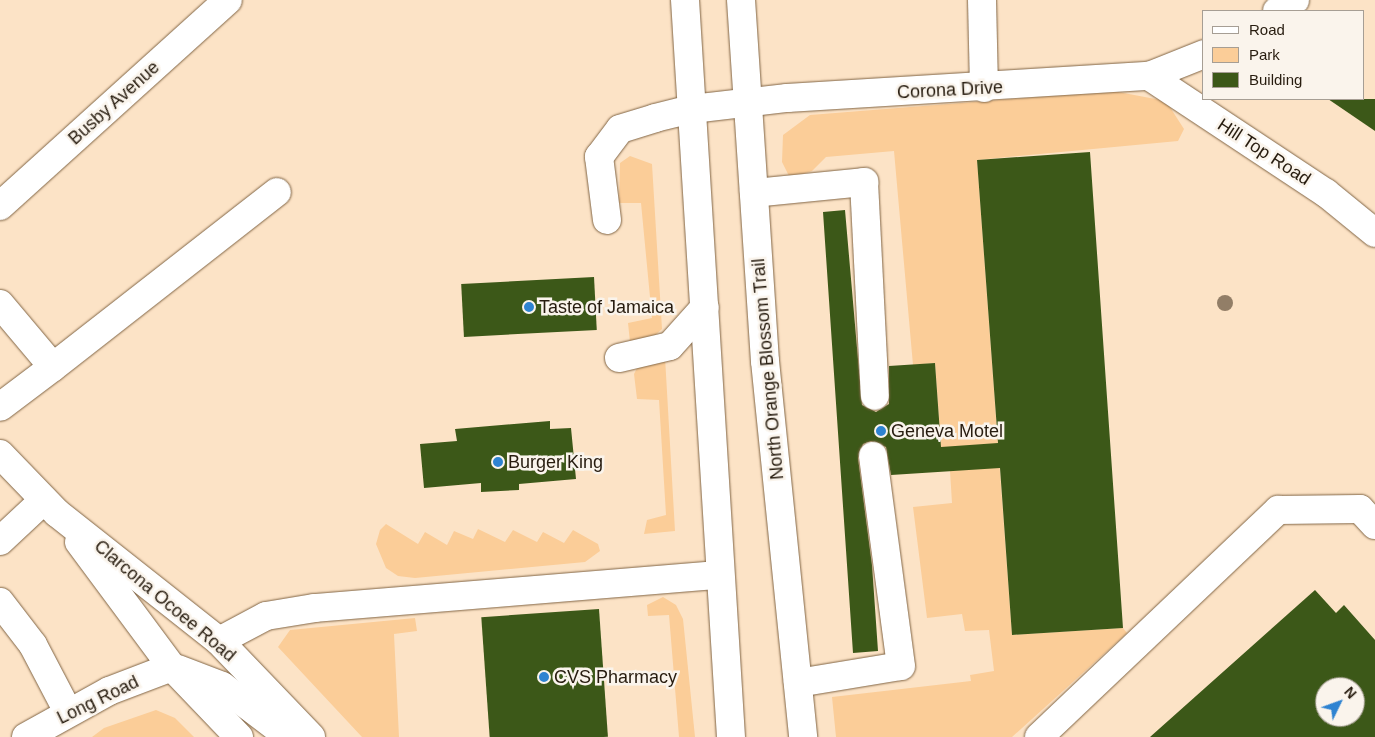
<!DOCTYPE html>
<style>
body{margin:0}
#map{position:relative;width:1375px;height:737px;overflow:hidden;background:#fce3c6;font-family:Arial,sans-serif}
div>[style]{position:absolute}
.green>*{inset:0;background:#fbcd98}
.building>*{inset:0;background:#3c5818;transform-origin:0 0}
.roads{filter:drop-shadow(0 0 1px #816545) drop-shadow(0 0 1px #816545)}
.minor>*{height:28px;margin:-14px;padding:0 14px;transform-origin:14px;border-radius:14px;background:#fff}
.major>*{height:28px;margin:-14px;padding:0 14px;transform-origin:14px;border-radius:14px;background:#fff}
.trees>*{width:16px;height:16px;margin:-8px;border-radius:50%;background:#927e67}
.dots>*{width:14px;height:14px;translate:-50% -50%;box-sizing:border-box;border:2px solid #faf4ec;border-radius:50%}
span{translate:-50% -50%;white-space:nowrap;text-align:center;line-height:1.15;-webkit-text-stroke:5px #faf4ec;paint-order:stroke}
.street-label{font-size:18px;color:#271c0f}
.poi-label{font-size:18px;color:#271c0f}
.left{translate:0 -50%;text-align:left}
.legend{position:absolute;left:1202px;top:10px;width:162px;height:90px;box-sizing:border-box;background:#faf4ec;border:1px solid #a69e94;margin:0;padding:6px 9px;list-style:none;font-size:15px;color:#271c0f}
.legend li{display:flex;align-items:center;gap:10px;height:25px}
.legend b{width:25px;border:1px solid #a69e94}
.north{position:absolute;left:1315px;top:677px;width:50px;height:50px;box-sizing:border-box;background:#faf4ec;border:1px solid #a69e94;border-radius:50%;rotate:48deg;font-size:14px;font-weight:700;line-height:20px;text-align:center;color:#271c0f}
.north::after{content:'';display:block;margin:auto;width:18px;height:22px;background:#2e83d1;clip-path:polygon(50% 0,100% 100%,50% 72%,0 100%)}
</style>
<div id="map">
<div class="green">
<i style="clip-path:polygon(1113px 91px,1166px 101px,1184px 129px,1178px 141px,977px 160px,1012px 635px,1123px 628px,1127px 633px,1012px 737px,836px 737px,832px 697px,971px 681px,970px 675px,994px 671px,989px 630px,965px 631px,962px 614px,927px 618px,913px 507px,952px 503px,950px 471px,941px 447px,935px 363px,913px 365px,894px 151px,826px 157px,812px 171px,790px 178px,782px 162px,783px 135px,810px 115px)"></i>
<i style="clip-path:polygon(630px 156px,652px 164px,662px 329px,651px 339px,630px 342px,628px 323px,652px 318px,641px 203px,619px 203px,620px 163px)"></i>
<i style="clip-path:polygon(665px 357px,675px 531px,644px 534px,647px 520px,666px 515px,659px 400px,637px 399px,634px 374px,637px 368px)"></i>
<i style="clip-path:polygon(386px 524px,418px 544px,425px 532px,447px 545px,454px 531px,473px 539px,478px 529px,505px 542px,513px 530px,537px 542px,543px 532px,564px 543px,573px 530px,598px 544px,600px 551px,585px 562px,415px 578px,398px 576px,386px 568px,376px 544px,380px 530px)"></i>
<i style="clip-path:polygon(663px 597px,676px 605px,683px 619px,695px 737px,679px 737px,669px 615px,648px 616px,647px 605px)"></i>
<i style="clip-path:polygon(415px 618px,417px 631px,394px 634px,399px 737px,362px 737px,278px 647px,290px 630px)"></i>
<i style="clip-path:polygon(156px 710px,175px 718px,194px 737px,92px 737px,104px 728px)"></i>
</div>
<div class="building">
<i style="clip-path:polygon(1328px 99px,1375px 99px,1375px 131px)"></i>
<i style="clip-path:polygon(1090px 152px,1123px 628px,1012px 635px,1000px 468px,891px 475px,886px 447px,871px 441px,863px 444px,858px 458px,872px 565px,878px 651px,853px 653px,823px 212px,845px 210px,862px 405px,876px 412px,889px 404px,889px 366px,935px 363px,941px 447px,998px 443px,977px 160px)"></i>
<i style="left:594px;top:277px;width:53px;height:133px;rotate:87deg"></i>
<i style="clip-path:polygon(550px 421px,550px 429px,571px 428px,576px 479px,519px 484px,519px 490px,481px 492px,481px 483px,424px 488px,420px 444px,457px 441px,455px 429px)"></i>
<i style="clip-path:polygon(evenodd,1315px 590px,1336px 613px,1344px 605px,1375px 640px,1375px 737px,1150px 737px,1315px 590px,1325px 687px,1355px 687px,1355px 717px,1325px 717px,1325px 687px)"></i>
<i style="left:599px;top:609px;width:128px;height:118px;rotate:86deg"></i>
</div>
<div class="roads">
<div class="minor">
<i style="left:982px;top:0;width:88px;rotate:88.7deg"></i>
<i style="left:1277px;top:11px;width:21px;rotate:-31deg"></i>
<i style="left:1149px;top:76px;width:212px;rotate:33.5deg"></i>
<i style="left:1326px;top:193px;width:63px;rotate:39.2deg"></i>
<i style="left:754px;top:193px;width:111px;rotate:-5.7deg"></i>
<i style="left:864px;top:182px;width:214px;rotate:87.1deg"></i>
<i style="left:0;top:206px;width:307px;rotate:-42.1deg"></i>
<i style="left:607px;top:220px;width:64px;rotate:-97.2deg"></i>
<i style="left:599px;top:157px;width:35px;rotate:-53deg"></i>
<i style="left:620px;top:129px;width:37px;rotate:-17deg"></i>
<i style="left:655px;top:118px;width:38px;rotate:-14deg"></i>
<i style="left:692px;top:109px;width:96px;rotate:-6.6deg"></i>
<i style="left:787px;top:98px;width:363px;rotate:-3.5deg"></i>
<i style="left:1149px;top:76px;width:59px;rotate:-21.8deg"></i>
<i style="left:0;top:304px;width:82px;rotate:49.9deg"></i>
<i style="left:53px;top:367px;width:66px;rotate:143deg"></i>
<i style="left:619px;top:358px;width:52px;rotate:-13.2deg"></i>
<i style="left:670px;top:346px;width:52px;rotate:-48.1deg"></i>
<i style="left:53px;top:367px;width:284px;rotate:-38deg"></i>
<i style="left:0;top:541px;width:60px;rotate:-43deg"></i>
<i style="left:0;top:602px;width:54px;rotate:52.5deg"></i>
<i style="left:33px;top:645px;width:76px;rotate:62.4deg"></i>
<i style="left:219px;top:641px;width:53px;rotate:-28deg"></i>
<i style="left:266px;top:616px;width:50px;rotate:-9.3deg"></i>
<i style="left:315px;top:608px;width:406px;rotate:-4.7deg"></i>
<i style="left:798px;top:683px;width:104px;rotate:-9.4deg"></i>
<i style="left:901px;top:666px;width:212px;rotate:-97.6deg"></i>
<i style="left:26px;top:737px;width:95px;rotate:-29deg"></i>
<i style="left:109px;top:691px;width:67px;rotate:-20.9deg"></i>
<i style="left:1039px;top:737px;width:330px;rotate:-43.5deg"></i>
<i style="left:1278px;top:510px;width:82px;rotate:-0.7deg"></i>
<i style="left:1360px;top:509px;width:22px;rotate:47deg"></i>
</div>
<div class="major">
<i style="left:685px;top:0;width:738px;rotate:86.43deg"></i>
<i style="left:741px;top:0;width:362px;rotate:86.2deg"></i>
<i style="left:765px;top:361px;width:378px;rotate:84.2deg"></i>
<i style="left:0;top:454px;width:82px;rotate:46deg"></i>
<i style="left:57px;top:513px;width:206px;rotate:38.3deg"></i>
<i style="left:219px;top:641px;width:133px;rotate:46.2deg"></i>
<i style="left:79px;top:542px;width:156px;rotate:53.4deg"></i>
<i style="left:172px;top:667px;width:97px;rotate:46.3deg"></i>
<i style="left:178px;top:669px;width:47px;rotate:21.1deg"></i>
<i style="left:222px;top:686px;width:84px;rotate:37.3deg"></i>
</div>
</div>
<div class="trees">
<i style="left:1225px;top:303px"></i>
</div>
<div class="dots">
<i style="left:529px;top:307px;background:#2e83d1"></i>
<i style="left:881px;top:431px;background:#2e83d1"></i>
<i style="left:498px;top:462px;background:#2e83d1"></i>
<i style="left:544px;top:677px;background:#2e83d1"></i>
</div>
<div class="street-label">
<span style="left:950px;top:90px;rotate:-3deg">Corona Drive</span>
<span style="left:114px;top:103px;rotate:-42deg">Busby Avenue</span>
<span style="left:1264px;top:152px;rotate:33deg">Hill Top Road</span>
<span style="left:768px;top:369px;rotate:-95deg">North Orange Blossom Trail</span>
<span style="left:165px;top:601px;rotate:40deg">Clarcona Ocoee Road</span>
<span style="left:98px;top:700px;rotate:-26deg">Long Road</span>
</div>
<div class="poi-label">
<span class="left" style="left:539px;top:307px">Taste of Jamaica</span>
<span class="left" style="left:891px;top:431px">Geneva Motel</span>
<span class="left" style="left:508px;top:462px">Burger King</span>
<span class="left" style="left:554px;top:677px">CVS Pharmacy</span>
</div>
<ul class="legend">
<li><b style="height:6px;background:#fff"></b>Road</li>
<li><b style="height:14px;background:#fbcd98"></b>Park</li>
<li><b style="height:14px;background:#3c5818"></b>Building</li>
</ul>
<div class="north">N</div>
</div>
